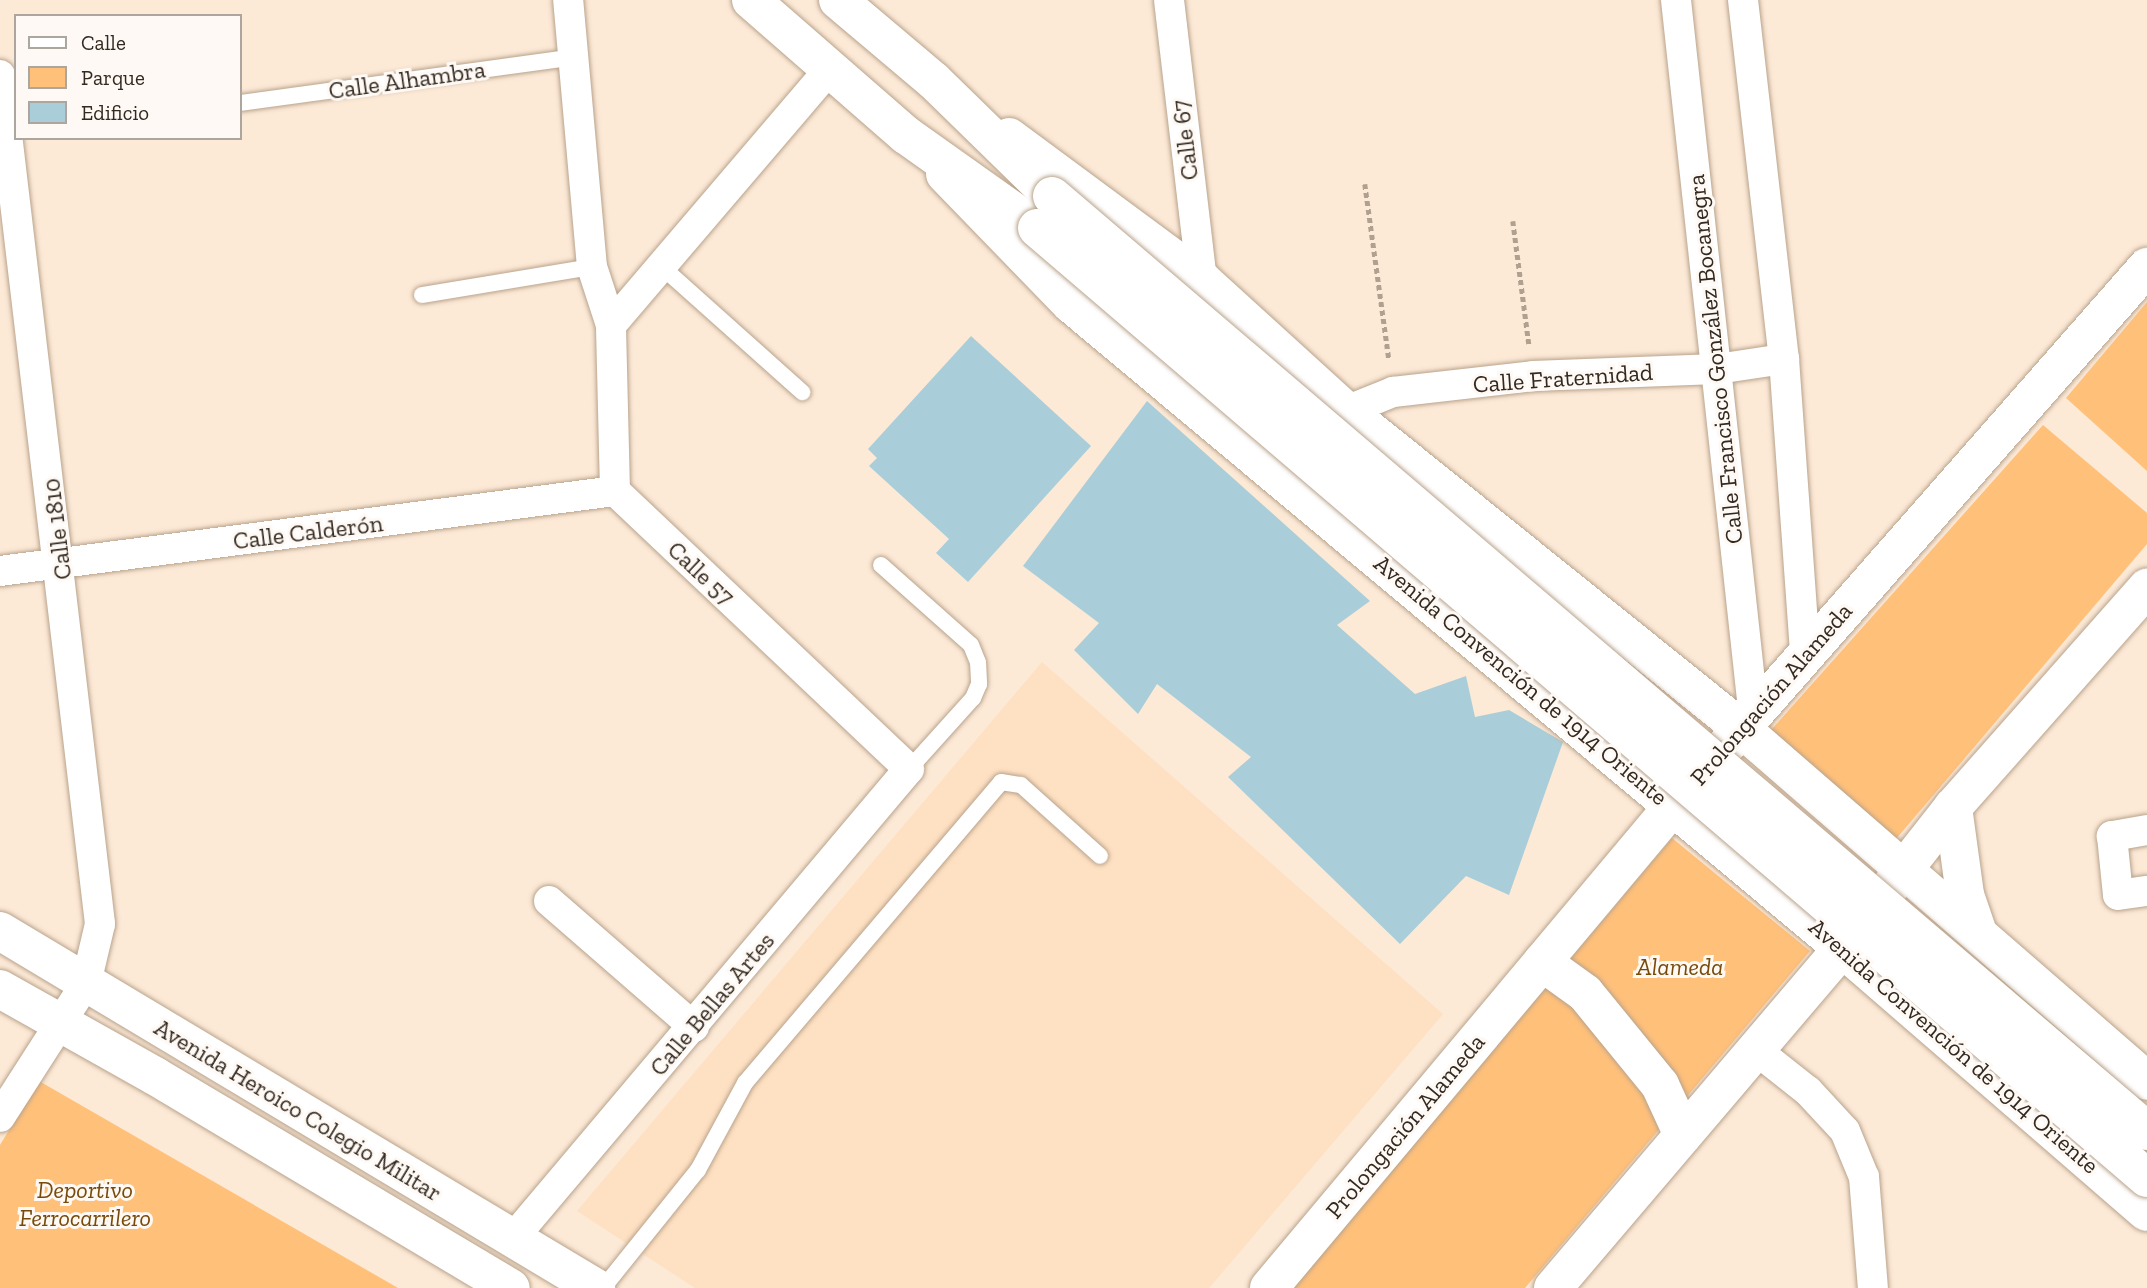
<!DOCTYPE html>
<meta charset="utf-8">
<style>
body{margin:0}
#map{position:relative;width:2147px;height:1288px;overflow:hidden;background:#fce9d6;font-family:"Zilla Slab",serif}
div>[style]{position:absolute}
.built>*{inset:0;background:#fee0c2}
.green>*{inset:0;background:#ffc07a}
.building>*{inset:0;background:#aaced9}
.path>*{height:4.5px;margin-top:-2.25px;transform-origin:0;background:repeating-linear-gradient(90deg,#afa090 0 5px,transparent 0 8.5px)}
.roads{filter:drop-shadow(0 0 2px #b9a38c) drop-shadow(0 0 2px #b9a38c)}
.service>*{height:16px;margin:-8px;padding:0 8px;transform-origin:8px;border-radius:8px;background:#fff}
.minor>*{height:30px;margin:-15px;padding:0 15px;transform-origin:15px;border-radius:15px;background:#fff}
.tertiary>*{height:38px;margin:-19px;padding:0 19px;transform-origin:19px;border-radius:19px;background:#fff}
.secondary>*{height:38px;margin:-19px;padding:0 19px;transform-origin:19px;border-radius:19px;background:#fff}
.primary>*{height:38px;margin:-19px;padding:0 19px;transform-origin:19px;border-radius:19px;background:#fff}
.bridges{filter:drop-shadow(0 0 2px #b9a38c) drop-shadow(0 0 2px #b9a38c)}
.primary-bridge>*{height:38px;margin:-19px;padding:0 19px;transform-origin:19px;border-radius:19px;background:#fff}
span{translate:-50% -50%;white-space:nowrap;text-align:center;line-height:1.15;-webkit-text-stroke:6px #fef9f4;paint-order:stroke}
.street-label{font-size:24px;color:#322920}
.park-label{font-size:24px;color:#784a09;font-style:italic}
.legend{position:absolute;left:14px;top:14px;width:228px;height:126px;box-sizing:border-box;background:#fef9f4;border:2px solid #aca69f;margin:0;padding:9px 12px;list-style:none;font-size:21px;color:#322920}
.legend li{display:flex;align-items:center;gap:14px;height:35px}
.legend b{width:35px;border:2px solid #aca69f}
</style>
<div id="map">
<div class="built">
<i style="clip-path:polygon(1042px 662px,1443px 1014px,1209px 1288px,695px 1288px,577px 1211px)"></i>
</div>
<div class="green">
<i style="clip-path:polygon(2147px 302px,2147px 471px,2066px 398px)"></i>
<i style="clip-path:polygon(2043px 425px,2147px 513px,2147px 544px,1896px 839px,1771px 730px)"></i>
<i style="clip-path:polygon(1672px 838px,1810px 951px,1525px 1288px,1293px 1288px)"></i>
<i style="clip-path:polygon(39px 1081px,398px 1288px,0 1288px,0 1145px)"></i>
</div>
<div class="building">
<i style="clip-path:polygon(971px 336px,1091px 446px,968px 582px,936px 553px,949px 539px,869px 466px,877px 458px,868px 449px)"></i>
<i style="clip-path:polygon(1147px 401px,1370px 601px,1337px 625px,1415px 694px,1466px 676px,1475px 717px,1509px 710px,1563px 742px,1509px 895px,1466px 876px,1400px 944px,1228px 777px,1251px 757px,1157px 684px,1138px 714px,1074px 650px,1099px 623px,1023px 566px)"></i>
</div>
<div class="path">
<i style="left:1365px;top:184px;width:178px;rotate:82.2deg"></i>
<i style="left:1513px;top:221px;width:124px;rotate:82.6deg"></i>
</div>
<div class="roads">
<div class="service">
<i style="left:240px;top:103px;width:338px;rotate:-7.8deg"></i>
<i style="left:660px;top:265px;width:191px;rotate:41.8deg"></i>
<i style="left:422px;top:295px;width:172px;rotate:-9.4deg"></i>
<i style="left:881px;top:565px;width:120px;rotate:41.6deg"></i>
<i style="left:971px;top:645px;width:18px;rotate:68deg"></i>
<i style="left:978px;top:662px;width:22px;rotate:87deg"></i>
<i style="left:979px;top:684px;width:15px;rotate:113deg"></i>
<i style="left:973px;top:698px;width:96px;rotate:132deg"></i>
<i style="left:603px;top:1288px;width:151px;rotate:-51.2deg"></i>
<i style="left:698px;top:1170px;width:99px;rotate:-61.6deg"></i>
<i style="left:745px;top:1083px;width:395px;rotate:-49.6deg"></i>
<i style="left:1001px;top:782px;width:20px;rotate:9deg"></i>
<i style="left:1021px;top:785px;width:106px;rotate:41.9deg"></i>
</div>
<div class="minor">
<i style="left:1169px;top:0;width:282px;rotate:83.3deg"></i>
<i style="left:1676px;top:0;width:722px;rotate:83.8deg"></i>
<i style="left:1743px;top:0;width:361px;rotate:83.5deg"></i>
<i style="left:1784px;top:359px;width:296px;rotate:85.9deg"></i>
<i style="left:0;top:75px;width:855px;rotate:83.28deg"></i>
<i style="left:100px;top:924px;width:61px;rotate:103.3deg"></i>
<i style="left:86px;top:983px;width:159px;rotate:122.7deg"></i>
<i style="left:611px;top:325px;width:339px;rotate:-49.5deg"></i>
<i style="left:1346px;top:411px;width:51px;rotate:-22deg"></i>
<i style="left:1393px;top:392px;width:141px;rotate:-6.5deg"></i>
<i style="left:1533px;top:376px;width:184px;rotate:-2.2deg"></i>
<i style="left:1717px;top:369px;width:68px;rotate:-8.5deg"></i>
<i style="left:0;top:571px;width:620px;rotate:-7.41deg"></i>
<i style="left:2147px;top:830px;width:36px;rotate:170deg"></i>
<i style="left:2112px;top:836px;width:59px;rotate:84.2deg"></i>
<i style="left:2118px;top:895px;width:29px;rotate:-8deg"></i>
<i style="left:549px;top:901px;width:192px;rotate:41deg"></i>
<i style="left:1756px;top:1050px;width:66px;rotate:38.3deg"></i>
<i style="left:1808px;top:1091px;width:54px;rotate:47.2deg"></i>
<i style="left:1845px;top:1131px;width:50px;rotate:67.6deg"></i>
<i style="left:1864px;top:1177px;width:111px;rotate:85.4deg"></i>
<i style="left:514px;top:1237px;width:612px;rotate:-49.84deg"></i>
<i style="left:909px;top:769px;width:405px;rotate:-136.6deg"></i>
<i style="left:615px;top:491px;width:166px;rotate:-91.4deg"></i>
<i style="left:611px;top:325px;width:61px;rotate:-108.1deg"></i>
<i style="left:592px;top:267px;width:268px;rotate:-95.1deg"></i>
</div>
<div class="tertiary">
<i style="left:0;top:931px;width:695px;rotate:30.92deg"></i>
<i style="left:0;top:989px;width:178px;rotate:29.3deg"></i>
<i style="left:155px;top:1076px;width:414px;rotate:30.8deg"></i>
</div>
<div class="secondary">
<i style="left:1009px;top:137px;width:240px;rotate:36.5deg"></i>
<i style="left:1202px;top:280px;width:195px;rotate:42.3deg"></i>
<i style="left:1346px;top:411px;width:509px;rotate:38.78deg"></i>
<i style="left:1743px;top:730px;width:535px;rotate:40.98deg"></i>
<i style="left:945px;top:174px;width:181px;rotate:45.9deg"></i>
<i style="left:1071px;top:304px;width:1005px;rotate:39.87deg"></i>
<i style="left:1842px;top:948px;width:403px;rotate:40.9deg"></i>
<i style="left:1953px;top:807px;width:89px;rotate:82.2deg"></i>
<i style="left:1965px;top:895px;width:40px;rotate:71.1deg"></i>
<i style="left:1542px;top:962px;width:53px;rotate:35.8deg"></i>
<i style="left:1585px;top:993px;width:119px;rotate:50.8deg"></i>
<i style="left:1660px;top:1085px;width:55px;rotate:65.3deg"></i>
<i style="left:1269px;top:1288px;width:629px;rotate:-50.03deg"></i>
<i style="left:1673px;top:806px;width:718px;rotate:-48.67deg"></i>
<i style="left:1553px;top:1288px;width:446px;rotate:-49.6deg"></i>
<i style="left:1842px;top:948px;width:179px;rotate:-51.8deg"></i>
<i style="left:1953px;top:807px;width:293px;rotate:-48.5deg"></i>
</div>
<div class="primary">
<i style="left:751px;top:0;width:206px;rotate:41.1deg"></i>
<i style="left:906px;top:135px;width:161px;rotate:35.4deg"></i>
<i style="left:838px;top:0;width:126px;rotate:40.2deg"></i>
<i style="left:934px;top:81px;width:165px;rotate:44.3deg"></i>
</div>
</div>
<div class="bridges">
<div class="primary-bridge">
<i style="left:1052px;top:196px;width:1440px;rotate:40.49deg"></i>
<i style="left:1037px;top:228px;width:1461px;rotate:40.56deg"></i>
</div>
</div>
<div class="street-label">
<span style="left:407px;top:80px;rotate:-8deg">Calle Alhambra</span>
<span style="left:1185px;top:140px;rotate:-97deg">Calle 67</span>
<span style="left:1715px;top:359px;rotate:-96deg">Calle Francisco González Bocanegra</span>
<span style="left:1563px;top:378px;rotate:-4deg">Calle Fraternidad</span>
<span style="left:57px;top:529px;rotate:-97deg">Calle 1810</span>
<span style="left:308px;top:532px;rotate:-7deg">Calle Calderón</span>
<span style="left:701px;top:573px;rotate:43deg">Calle 57</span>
<span style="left:1521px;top:680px;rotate:40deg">Avenida Convención de 1914 Oriente</span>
<span style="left:1771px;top:694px;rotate:-49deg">Prolongación Alameda</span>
<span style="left:712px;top:1004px;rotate:-50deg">Calle Bellas Artes</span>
<span style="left:1954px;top:1046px;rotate:41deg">Avenida Convención de 1914 Oriente</span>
<span style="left:298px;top:1110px;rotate:31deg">Avenida Heroico Colegio Militar</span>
<span style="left:1405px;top:1126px;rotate:-50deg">Prolongación Alameda</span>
</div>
<div class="park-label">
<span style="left:1680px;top:967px">Alameda</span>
<span style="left:85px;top:1204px">Deportivo<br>Ferrocarrilero</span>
</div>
<ul class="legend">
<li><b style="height:9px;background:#fff"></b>Calle</li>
<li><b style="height:19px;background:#ffc07a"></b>Parque</li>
<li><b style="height:19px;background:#aaced9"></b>Edificio</li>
</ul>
</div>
